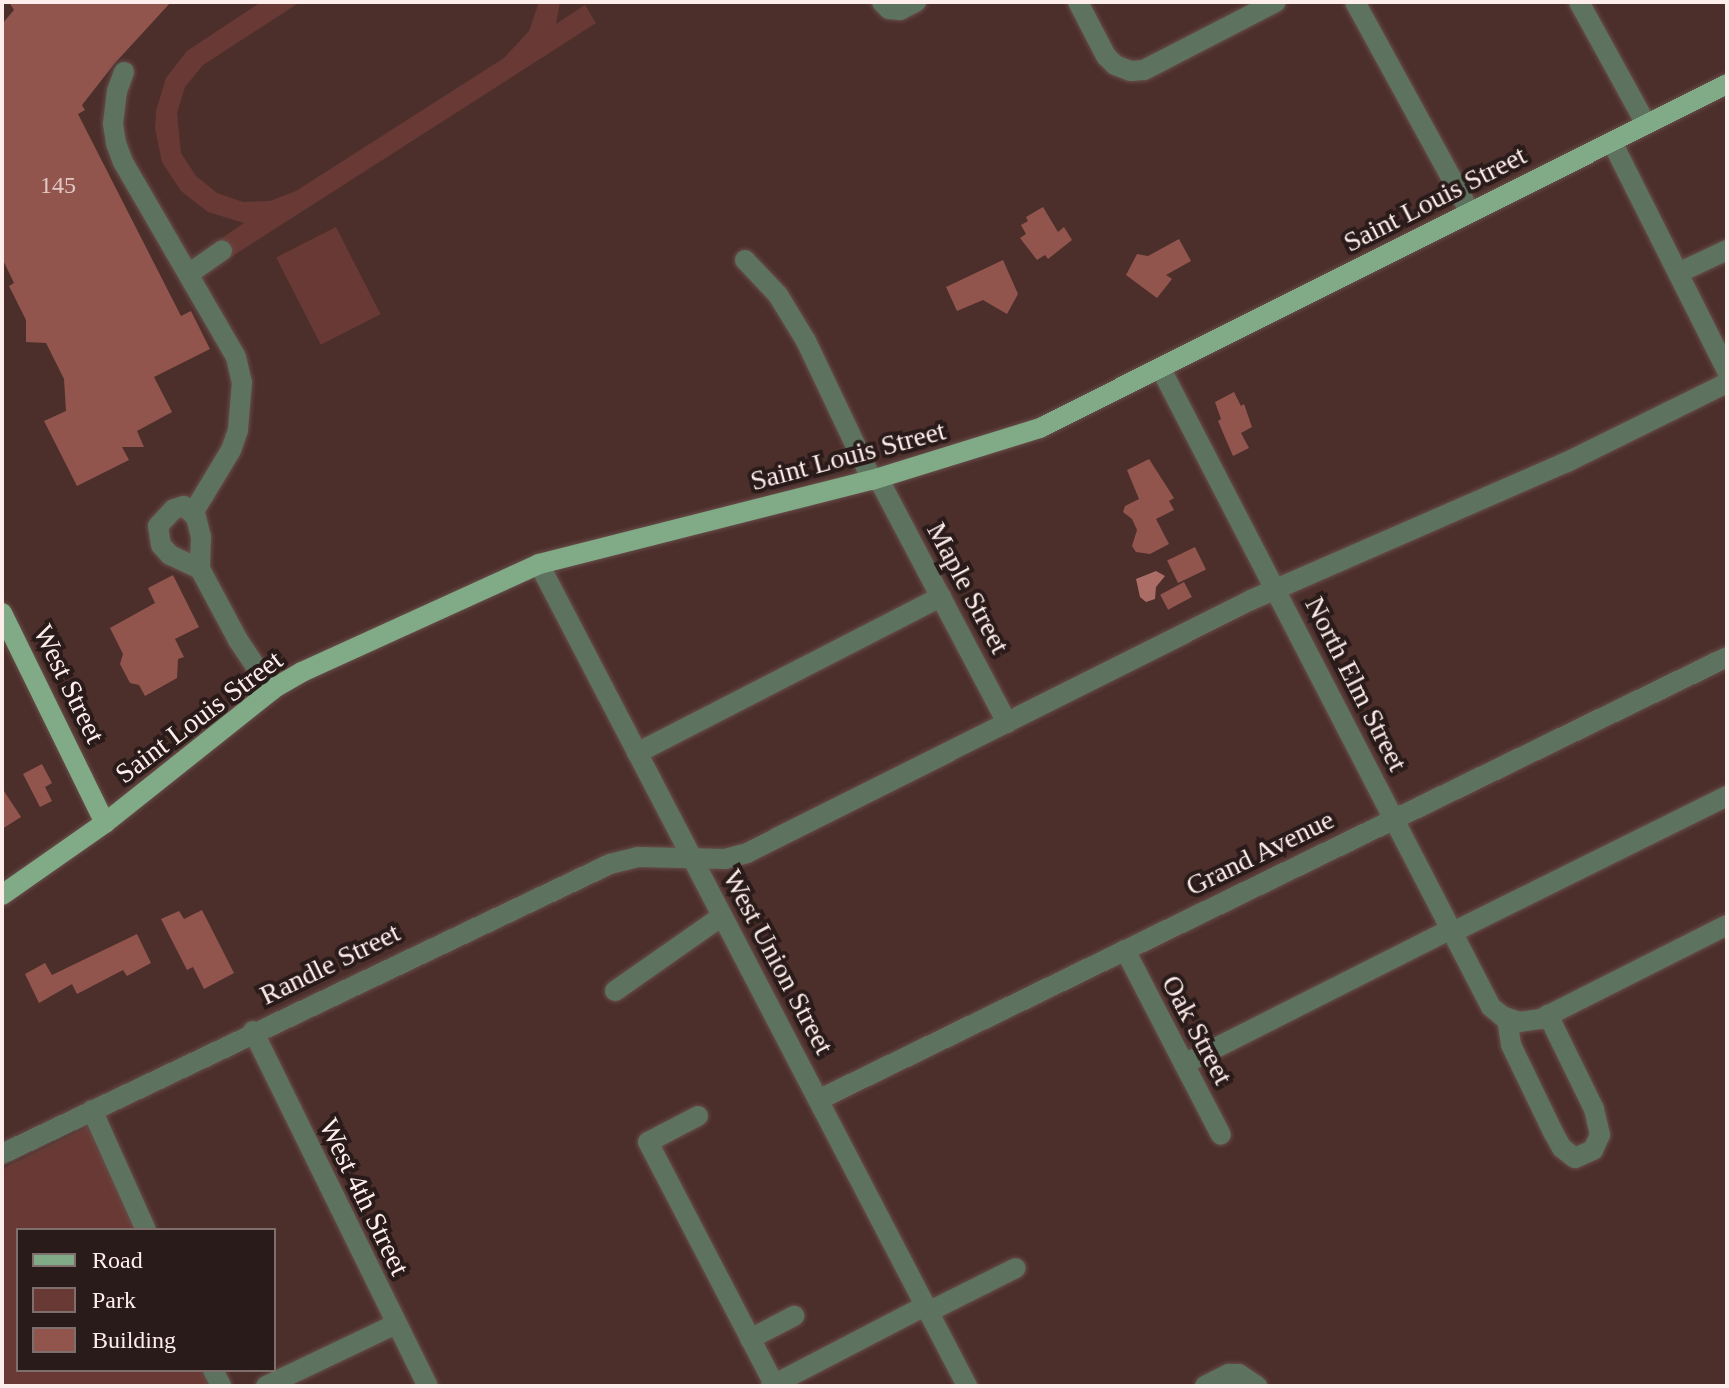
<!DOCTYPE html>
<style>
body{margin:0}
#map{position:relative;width:1729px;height:1388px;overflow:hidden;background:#4c2f2b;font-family:"Times New Roman",serif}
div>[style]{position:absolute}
.green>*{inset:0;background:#693a35;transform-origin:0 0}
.water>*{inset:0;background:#ac6d66}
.building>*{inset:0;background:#91554e;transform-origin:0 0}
.roads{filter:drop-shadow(0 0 2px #684d4a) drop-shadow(0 0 2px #684d4a)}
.minor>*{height:20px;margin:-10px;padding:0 10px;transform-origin:10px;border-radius:10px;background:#5e7260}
.major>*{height:20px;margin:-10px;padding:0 10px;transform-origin:10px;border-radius:10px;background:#81aa86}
span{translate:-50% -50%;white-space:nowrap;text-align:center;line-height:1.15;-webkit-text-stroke:8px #291b19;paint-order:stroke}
.number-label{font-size:24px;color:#e2c7c4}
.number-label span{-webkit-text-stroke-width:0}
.street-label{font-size:28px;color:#fdedeb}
.frame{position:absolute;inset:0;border:4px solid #fdedeb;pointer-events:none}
.legend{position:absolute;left:16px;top:1228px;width:260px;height:144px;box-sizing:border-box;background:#291b19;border:2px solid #7e6f6d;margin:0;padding:10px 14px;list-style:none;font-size:24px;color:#fdedeb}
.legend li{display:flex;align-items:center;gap:16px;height:40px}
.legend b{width:40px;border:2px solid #7e6f6d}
</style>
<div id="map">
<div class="green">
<i style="clip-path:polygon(261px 2px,300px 2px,203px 65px,185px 87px,177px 113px,181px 153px,196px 176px,217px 193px,243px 202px,270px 201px,296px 191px,504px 58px,529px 31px,539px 2px,560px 2px,556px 24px,585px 5px,596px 23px,228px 259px,216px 242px,244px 223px,208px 212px,181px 191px,162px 162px,155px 128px,156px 111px,166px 78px,187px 51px)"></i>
<i style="left:336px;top:227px;width:98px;height:67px;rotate:63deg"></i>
<i style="clip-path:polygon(88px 1127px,136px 1230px,18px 1230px,18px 1370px,202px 1370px,209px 1386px,2px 1386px,2px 1169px)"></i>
</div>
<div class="water">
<i style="clip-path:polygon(1156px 571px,1165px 576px,1156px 587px,1155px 599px,1146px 602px,1140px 597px,1136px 579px)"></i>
</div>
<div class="building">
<i style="clip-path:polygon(9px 2px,171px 2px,115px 63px,82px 105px,85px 110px,78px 114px,181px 316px,191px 311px,210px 349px,154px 377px,172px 412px,137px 431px,144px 447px,122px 447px,129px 460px,77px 486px,44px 421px,66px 411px,64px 379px,46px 343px,26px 342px,26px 320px,9px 286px,14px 283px,2px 258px,2px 24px,14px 10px)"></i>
<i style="clip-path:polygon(1043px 207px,1058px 232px,1064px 227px,1072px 240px,1048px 259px,1045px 255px,1037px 260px,1020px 238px,1026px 234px,1021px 225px,1028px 221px,1026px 217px)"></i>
<i style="clip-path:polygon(1179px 239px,1191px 261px,1166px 275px,1172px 279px,1157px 298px,1126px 275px,1137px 254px,1148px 256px)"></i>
<i style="clip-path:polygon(1003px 260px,1018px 294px,1007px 314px,983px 300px,957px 311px,946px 287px)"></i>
<i style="clip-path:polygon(1234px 392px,1241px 406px,1244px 404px,1252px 427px,1241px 433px,1249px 448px,1233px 456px,1218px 421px,1221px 419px,1215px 402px)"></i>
<i style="clip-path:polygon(1149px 459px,1174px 498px,1169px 501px,1174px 510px,1156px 519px,1169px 544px,1150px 554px,1136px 552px,1132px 546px,1137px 530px,1132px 519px,1123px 512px,1125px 506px,1139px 499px,1127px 470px)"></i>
<i style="left:1195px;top:547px;width:25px;height:31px;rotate:64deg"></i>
<i style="clip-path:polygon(173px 575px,199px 627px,175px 639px,184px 657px,178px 659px,177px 678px,145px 696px,139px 685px,130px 683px,120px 664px,123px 654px,110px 628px,155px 603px,148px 588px)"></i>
<i style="left:1184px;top:582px;width:17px;height:27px;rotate:62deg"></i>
<i style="clip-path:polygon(42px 764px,52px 783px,45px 787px,52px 801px,40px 807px,23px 774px)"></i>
<i style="clip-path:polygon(2px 788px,21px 817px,2px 829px)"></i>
<i style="clip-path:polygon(202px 910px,234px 973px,204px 989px,193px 967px,187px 970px,161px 919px,179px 911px,184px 919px)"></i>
<i style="clip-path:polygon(137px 934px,151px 963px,127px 976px,123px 970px,77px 994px,72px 984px,39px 1003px,25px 974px,45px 963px,52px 975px)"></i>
</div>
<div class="roads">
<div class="minor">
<i style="left:882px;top:2px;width:10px;rotate:45deg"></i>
<i style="left:889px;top:9px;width:11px;rotate:5deg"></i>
<i style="left:900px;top:10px;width:18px;rotate:-27deg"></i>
<i style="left:1078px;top:2px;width:61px;rotate:62.6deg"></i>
<i style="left:1106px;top:56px;width:13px;rotate:45deg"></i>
<i style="left:1115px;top:65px;width:17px;rotate:21deg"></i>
<i style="left:1131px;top:71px;width:13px;rotate:-4deg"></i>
<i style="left:1144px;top:70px;width:148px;rotate:-27.3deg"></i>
<i style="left:1355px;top:2px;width:239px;rotate:61.3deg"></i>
<i style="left:1579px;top:2px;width:139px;rotate:61.2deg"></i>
<i style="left:124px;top:72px;width:20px;rotate:110deg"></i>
<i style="left:117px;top:91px;width:33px;rotate:97deg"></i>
<i style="left:113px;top:124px;width:19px;rotate:81deg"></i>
<i style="left:116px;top:143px;width:20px;rotate:70deg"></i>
<i style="left:123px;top:162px;width:225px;rotate:59.9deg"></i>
<i style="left:236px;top:357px;width:26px;rotate:77deg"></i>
<i style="left:242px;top:382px;width:48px;rotate:94.8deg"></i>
<i style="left:238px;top:430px;width:21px;rotate:109deg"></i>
<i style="left:231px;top:450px;width:74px;rotate:121.1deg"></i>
<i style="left:1612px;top:142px;width:256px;rotate:63.3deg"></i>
<i style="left:745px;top:260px;width:48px;rotate:46.7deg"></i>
<i style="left:778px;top:295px;width:54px;rotate:58.7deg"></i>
<i style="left:806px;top:341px;width:154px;rotate:64.6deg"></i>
<i style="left:190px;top:273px;width:39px;rotate:-35deg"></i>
<i style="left:1678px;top:273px;width:54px;rotate:-25.1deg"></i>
<i style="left:1161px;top:369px;width:718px;rotate:62.65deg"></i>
<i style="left:1491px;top:1007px;width:14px;rotate:39deg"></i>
<i style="left:1502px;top:1016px;width:18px;rotate:19deg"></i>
<i style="left:1519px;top:1022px;width:22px;rotate:-8deg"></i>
<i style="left:1541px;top:1019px;width:208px;rotate:-26.8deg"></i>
<i style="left:878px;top:478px;width:277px;rotate:62.2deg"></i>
<i style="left:539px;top:564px;width:927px;rotate:62.49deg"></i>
<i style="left:200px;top:569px;width:33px;rotate:-155deg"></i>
<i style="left:170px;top:555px;width:13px;rotate:-132deg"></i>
<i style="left:161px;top:545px;width:19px;rotate:-99deg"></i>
<i style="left:158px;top:526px;width:23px;rotate:-47deg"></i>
<i style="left:174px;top:509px;width:10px;rotate:-17deg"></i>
<i style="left:184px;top:506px;width:16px;rotate:43deg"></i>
<i style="left:196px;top:517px;width:21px;rotate:76deg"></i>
<i style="left:201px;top:537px;width:32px;rotate:92deg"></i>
<i style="left:200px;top:569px;width:81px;rotate:61.8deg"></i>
<i style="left:238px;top:640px;width:61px;rotate:56.3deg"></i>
<i style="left:637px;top:753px;width:342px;rotate:-27.2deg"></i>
<i style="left:1453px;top:932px;width:306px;rotate:-26.4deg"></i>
<i style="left:1125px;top:950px;width:208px;rotate:62.6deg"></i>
<i style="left:615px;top:991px;width:131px;rotate:-35deg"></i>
<i style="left:1507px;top:1019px;width:26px;rotate:81deg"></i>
<i style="left:1511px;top:1045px;width:97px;rotate:64.2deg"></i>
<i style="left:1553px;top:1132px;width:18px;rotate:61deg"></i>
<i style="left:1562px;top:1148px;width:16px;rotate:38deg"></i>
<i style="left:1575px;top:1158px;width:20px;rotate:-24deg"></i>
<i style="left:1593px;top:1150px;width:17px;rotate:-65deg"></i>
<i style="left:1600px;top:1135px;width:27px;rotate:-103deg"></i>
<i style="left:1594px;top:1109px;width:105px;rotate:-116.1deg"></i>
<i style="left:253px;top:1031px;width:396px;rotate:63.8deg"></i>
<i style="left:1184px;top:1064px;width:299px;rotate:-26.8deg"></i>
<i style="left:818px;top:1100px;width:1011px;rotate:-25.98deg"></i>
<i style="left:92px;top:1110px;width:132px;rotate:65.8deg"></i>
<i style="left:698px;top:1116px;width:56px;rotate:152.5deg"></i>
<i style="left:648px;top:1142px;width:273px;rotate:62.5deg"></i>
<i style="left:2px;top:1154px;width:674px;rotate:-25.5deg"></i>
<i style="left:610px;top:864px;width:29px;rotate:-14deg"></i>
<i style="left:638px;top:857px;width:87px;rotate:1.3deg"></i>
<i style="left:725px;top:859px;width:23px;rotate:-15deg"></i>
<i style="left:747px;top:853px;width:564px;rotate:-26.66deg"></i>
<i style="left:1251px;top:600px;width:343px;rotate:-23.6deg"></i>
<i style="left:1565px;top:463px;width:181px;rotate:-26.3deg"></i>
<i style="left:928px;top:1312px;width:98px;rotate:-26.6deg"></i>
<i style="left:750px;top:1339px;width:50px;rotate:-27.6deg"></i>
<i style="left:213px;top:1370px;width:18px;rotate:63deg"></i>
<i style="left:266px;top:1386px;width:144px;rotate:-25.5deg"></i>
<i style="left:771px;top:1386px;width:174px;rotate:-27.5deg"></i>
<i style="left:1205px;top:1386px;width:27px;rotate:-27deg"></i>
<i style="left:1229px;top:1374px;width:10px"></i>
<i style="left:1239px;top:1374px;width:22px;rotate:34deg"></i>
</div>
<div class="major">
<i style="left:2px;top:613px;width:234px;rotate:63.9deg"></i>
<i style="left:2px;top:895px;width:126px;rotate:-35deg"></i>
<i style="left:105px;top:823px;width:218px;rotate:-38.5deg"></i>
<i style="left:276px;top:687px;width:30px;rotate:-30deg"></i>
<i style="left:302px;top:672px;width:260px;rotate:-24.5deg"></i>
<i style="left:539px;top:564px;width:343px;rotate:-14.2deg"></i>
<i style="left:872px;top:480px;width:176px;rotate:-17.2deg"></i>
<i style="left:1040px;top:428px;width:768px;rotate:-26.6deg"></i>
</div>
</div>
<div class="number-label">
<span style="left:58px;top:186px">145</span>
</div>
<div class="street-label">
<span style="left:1435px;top:199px;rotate:-27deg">Saint Louis Street</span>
<span style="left:848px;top:456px;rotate:-15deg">Saint Louis Street</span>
<span style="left:968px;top:588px;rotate:62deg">Maple Street</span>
<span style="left:69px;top:684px;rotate:64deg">West Street</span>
<span style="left:1356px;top:684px;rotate:63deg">North Elm Street</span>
<span style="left:199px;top:717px;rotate:-37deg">Saint Louis Street</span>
<span style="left:1260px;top:853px;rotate:-26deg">Grand Avenue</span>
<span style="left:778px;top:962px;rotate:62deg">West Union Street</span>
<span style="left:330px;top:964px;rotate:-26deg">Randle Street</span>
<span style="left:1197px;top:1030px;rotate:62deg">Oak Street</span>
<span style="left:364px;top:1197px;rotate:64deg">West 4th Street</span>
</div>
<div class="frame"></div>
<ul class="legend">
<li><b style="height:10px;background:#81aa86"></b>Road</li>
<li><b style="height:22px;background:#693a35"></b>Park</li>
<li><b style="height:22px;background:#91554e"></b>Building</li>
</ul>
</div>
